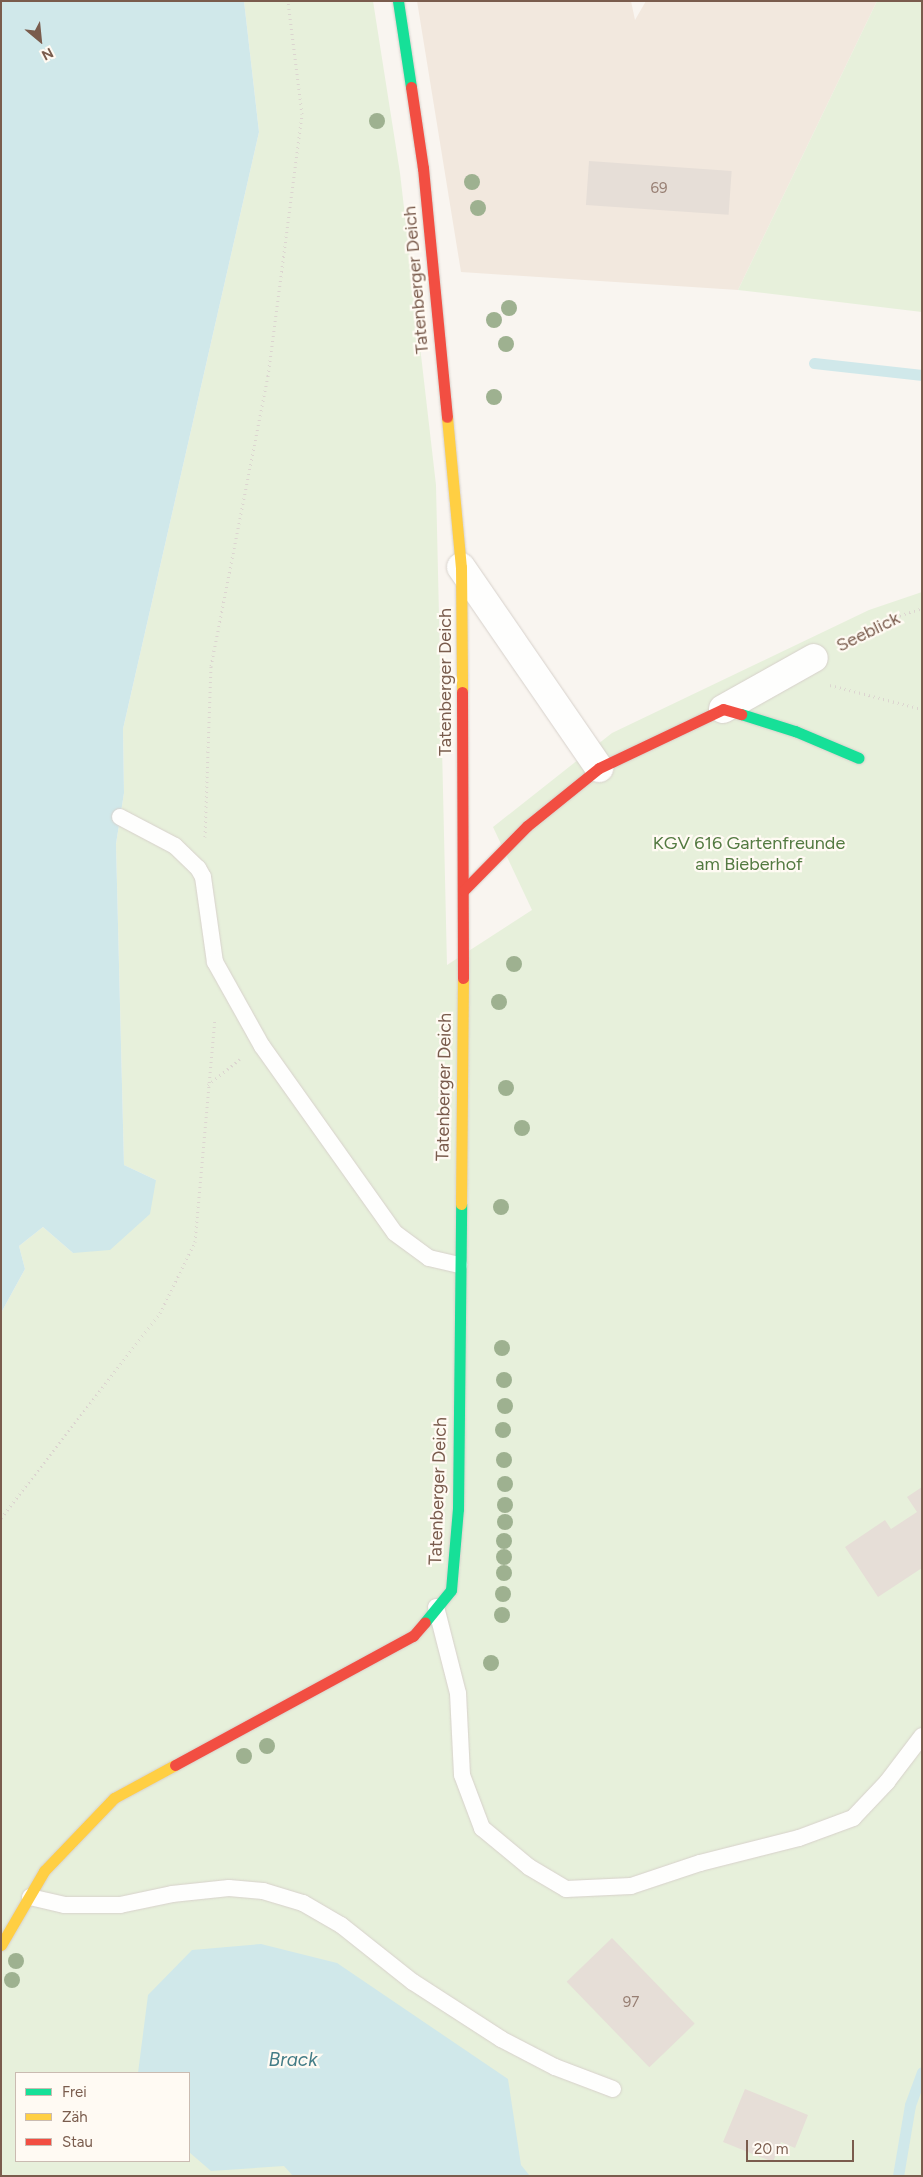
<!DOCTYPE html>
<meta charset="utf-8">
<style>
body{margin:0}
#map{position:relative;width:923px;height:2177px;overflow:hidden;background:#f9f5f0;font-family:Figtree,sans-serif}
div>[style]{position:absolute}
.residential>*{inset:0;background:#f2e8de}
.green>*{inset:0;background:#e7f0db}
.water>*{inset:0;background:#d0e8ea}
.stream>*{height:11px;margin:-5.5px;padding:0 5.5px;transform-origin:5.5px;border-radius:5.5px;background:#d0e8ea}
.building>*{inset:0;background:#e6ded7;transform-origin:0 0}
.path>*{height:3px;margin-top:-1.5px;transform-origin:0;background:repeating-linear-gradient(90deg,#dcd5d0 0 1px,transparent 0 5px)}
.roads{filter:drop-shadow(0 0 1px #d7d1cb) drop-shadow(0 0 1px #d7d1cb)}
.lane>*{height:16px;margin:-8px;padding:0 8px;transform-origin:8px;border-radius:8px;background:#fefefd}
.street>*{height:28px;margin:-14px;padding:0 14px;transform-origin:14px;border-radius:14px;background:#fefefd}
.fast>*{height:11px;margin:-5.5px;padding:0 5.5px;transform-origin:5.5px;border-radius:5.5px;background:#16e098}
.slow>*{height:11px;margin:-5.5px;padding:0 5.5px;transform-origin:5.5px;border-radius:5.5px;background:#ffcf43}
.jam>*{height:11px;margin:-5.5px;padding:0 5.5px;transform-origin:5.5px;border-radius:5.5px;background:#f24e42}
.trees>*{width:16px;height:16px;margin:-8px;border-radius:50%;background:#9eb190}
span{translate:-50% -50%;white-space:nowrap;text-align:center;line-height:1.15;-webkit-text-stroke:4.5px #fffaf3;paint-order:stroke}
.number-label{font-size:15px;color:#977e72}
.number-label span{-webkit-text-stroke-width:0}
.street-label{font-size:18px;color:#7a5c4d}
.park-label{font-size:18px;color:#537a41}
.water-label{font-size:19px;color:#437c86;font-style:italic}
.frame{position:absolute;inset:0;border:2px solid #7a5c4d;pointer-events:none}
.legend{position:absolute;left:15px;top:2072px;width:175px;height:90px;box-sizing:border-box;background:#fffaf3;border:1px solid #cabbb1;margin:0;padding:6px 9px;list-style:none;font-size:15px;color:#7a5c4d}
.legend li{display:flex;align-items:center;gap:10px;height:25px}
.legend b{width:25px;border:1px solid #cabbb1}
.north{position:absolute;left:15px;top:15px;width:50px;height:50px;-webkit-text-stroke:4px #fffaf3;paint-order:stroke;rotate:152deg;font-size:14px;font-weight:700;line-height:20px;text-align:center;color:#7a5c4d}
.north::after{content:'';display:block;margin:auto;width:18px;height:22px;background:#7a5c4d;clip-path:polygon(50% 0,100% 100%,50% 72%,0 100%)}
.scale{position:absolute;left:746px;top:2140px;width:108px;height:22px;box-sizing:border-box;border:2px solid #7a5c4d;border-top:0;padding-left:6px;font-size:15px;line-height:18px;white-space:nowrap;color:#7a5c4d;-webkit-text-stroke:4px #fffaf3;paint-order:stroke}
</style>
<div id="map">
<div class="residential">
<i style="clip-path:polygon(417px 1px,631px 1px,635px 20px,646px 1px,877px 1px,738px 290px,461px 272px)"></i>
</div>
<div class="green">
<i style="clip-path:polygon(evenodd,244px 1px,373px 1px,400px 173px,436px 485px,447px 965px,532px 910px,493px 827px,612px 733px,869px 610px,922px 592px,922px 2176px,1px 2176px,1px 1313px,25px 1269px,19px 1246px,43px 1227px,73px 1253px,156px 1180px,124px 1165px,116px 844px,124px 793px,123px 729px,259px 132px,244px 1px,16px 2073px,189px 2073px,189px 2161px,16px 2161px,16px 2073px)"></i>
<i style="clip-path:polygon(877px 1px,922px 1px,922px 312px,738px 290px)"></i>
</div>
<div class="water">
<i style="clip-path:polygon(1px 1px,244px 1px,259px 132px,123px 729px,124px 793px,116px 844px,124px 1165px,156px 1180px,150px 1214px,110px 1250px,73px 1253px,43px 1227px,19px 1246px,25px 1269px,1px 1313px)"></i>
<i style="clip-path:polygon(261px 1944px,337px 1963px,508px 2079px,521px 2165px,530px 2176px,293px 2176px,284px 2166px,211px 2171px,189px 2152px,189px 2073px,138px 2073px,148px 1995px,192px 1950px)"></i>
</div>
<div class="stream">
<i style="left:814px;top:363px;width:109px;rotate:6.3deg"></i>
<i style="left:898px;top:2176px;width:72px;rotate:-80.4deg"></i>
<i style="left:910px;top:2105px;width:35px;rotate:-70deg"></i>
</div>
<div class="building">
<i style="left:589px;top:161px;width:143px;height:44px;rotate:4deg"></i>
<i style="clip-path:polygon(922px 1487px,922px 1568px,878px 1597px,845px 1547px,885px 1520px,891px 1529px,917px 1512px,907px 1497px)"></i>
<i style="left:612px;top:1938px;width:119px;height:63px;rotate:46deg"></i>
<i style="clip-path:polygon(745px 2089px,808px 2115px,795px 2148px,781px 2142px,773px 2162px,723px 2142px)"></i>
</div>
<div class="path">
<i style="left:843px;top:644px;width:59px;rotate:-27.4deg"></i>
<i style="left:895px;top:617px;width:28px;rotate:-18deg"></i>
<i style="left:830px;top:685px;width:95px;rotate:14.6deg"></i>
<i style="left:205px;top:837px;width:171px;rotate:-88deg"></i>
<i style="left:211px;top:666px;width:296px;rotate:-78.9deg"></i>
<i style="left:268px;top:376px;width:264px;rotate:-82.6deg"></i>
<i style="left:302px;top:114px;width:114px;rotate:-97.1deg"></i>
<i style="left:208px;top:1085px;width:41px;rotate:-39.1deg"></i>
<i style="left:1px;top:1518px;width:259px;rotate:-52.2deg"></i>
<i style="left:160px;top:1313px;width:79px;rotate:-63.8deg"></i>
<i style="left:195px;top:1242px;width:223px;rotate:-84.9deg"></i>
</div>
<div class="roads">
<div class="lane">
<i style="left:120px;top:817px;width:62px;rotate:27.8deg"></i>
<i style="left:175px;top:846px;width:32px;rotate:44deg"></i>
<i style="left:198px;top:868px;width:10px;rotate:61deg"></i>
<i style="left:203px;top:877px;width:86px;rotate:82deg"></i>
<i style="left:215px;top:962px;width:96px;rotate:60.8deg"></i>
<i style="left:262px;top:1046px;width:229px;rotate:54.6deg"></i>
<i style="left:395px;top:1233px;width:42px;rotate:36.3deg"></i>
<i style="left:429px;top:1258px;width:31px;rotate:13deg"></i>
<i style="left:436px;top:1607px;width:89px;rotate:75.7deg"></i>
<i style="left:458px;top:1693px;width:82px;rotate:87.2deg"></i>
<i style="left:462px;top:1775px;width:57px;rotate:69.3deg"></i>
<i style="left:482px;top:1828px;width:61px;rotate:39.7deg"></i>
<i style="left:529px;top:1867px;width:43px;rotate:30.7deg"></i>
<i style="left:566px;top:1889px;width:65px;rotate:-2.6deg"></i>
<i style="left:631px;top:1886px;width:73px;rotate:-18.4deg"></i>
<i style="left:700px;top:1863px;width:102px;rotate:-14.2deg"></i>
<i style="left:799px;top:1838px;width:58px;rotate:-20.3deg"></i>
<i style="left:853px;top:1818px;width:50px;rotate:-46.6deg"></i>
<i style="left:887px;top:1782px;width:58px;rotate:-52.7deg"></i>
<i style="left:30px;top:1897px;width:36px;rotate:13deg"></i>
<i style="left:65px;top:1905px;width:55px"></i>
<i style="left:120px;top:1905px;width:53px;rotate:-11.9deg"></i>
<i style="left:172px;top:1894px;width:57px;rotate:-6deg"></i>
<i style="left:229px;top:1888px;width:34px;rotate:5deg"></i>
<i style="left:263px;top:1891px;width:42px;rotate:16.7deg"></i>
<i style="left:303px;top:1903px;width:44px;rotate:30.1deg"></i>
<i style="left:341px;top:1925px;width:92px;rotate:38.4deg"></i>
<i style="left:413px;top:1982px;width:105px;rotate:32.9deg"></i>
<i style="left:501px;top:2039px;width:61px;rotate:27.4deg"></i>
<i style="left:555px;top:2067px;width:62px;rotate:20.8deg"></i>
</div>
<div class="street">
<i style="left:461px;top:567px;width:244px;rotate:55.5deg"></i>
<i style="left:723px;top:709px;width:104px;rotate:-29.3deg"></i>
</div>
<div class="fast">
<i style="left:398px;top:1px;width:87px;rotate:81.4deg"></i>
<i style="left:741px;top:714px;width:57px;rotate:17.5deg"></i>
<i style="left:795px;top:731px;width:69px;rotate:22.9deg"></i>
<i style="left:425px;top:1622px;width:41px;rotate:-50.9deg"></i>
<i style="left:451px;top:1590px;width:81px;rotate:-85.1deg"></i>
<i style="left:458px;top:1509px;width:305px;rotate:-89.4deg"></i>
</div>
<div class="slow">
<i style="left:447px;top:417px;width:151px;rotate:84.7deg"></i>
<i style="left:461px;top:567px;width:125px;rotate:89.5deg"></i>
<i style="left:461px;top:1204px;width:226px;rotate:-89.5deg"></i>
<i style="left:1px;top:1945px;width:86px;rotate:-59.8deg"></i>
<i style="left:44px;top:1871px;width:101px;rotate:-46.2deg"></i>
<i style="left:114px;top:1798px;width:69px;rotate:-28.4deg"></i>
</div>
<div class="jam">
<i style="left:411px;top:87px;width:82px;rotate:81.6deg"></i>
<i style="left:423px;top:168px;width:250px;rotate:84.5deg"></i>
<i style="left:462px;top:692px;width:286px;rotate:89.8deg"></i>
<i style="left:464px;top:890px;width:90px;rotate:-45.5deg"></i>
<i style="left:527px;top:826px;width:92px;rotate:-38.9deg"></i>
<i style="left:599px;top:768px;width:137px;rotate:-25.4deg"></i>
<i style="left:723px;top:709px;width:19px;rotate:16deg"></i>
<i style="left:175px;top:1765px;width:271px;rotate:-28.5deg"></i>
<i style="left:413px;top:1636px;width:18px;rotate:-49deg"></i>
</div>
</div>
<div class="trees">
<i style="left:377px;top:121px"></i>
<i style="left:472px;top:182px"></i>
<i style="left:478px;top:208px"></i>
<i style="left:509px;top:308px"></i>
<i style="left:494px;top:320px"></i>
<i style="left:506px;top:344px"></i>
<i style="left:494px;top:397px"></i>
<i style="left:514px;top:964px"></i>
<i style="left:499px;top:1002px"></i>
<i style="left:506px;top:1088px"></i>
<i style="left:522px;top:1128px"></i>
<i style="left:501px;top:1207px"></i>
<i style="left:502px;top:1348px"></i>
<i style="left:504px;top:1380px"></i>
<i style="left:505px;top:1406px"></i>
<i style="left:503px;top:1430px"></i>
<i style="left:504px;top:1460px"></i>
<i style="left:505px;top:1484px"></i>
<i style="left:505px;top:1505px"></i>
<i style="left:505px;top:1522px"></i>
<i style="left:504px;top:1541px"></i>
<i style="left:504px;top:1557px"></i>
<i style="left:504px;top:1573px"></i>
<i style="left:503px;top:1594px"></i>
<i style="left:502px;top:1615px"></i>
<i style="left:491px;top:1663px"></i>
<i style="left:267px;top:1746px"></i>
<i style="left:244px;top:1756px"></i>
<i style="left:16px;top:1961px"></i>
<i style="left:12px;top:1980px"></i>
</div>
<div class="number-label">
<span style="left:659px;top:189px">69</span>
<span style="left:631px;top:2003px">97</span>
</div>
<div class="street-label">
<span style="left:416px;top:280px;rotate:-95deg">Tatenberger Deich</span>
<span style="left:868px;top:632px;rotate:-26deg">Seeblick</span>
<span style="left:445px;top:682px;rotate:-90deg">Tatenberger Deich</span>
<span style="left:444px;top:1087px;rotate:-89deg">Tatenberger Deich</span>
<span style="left:438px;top:1491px;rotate:-88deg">Tatenberger Deich</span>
</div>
<div class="park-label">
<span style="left:749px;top:854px">KGV 616 Gartenfreunde<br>am Bieberhof</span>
</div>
<div class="water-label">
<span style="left:293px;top:2060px">Brack</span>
</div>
<div class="frame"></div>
<ul class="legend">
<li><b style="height:6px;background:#16e098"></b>Frei</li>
<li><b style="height:6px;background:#ffcf43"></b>Zäh</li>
<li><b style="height:6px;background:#f24e42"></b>Stau</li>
</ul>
<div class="north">N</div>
<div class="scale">20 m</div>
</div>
